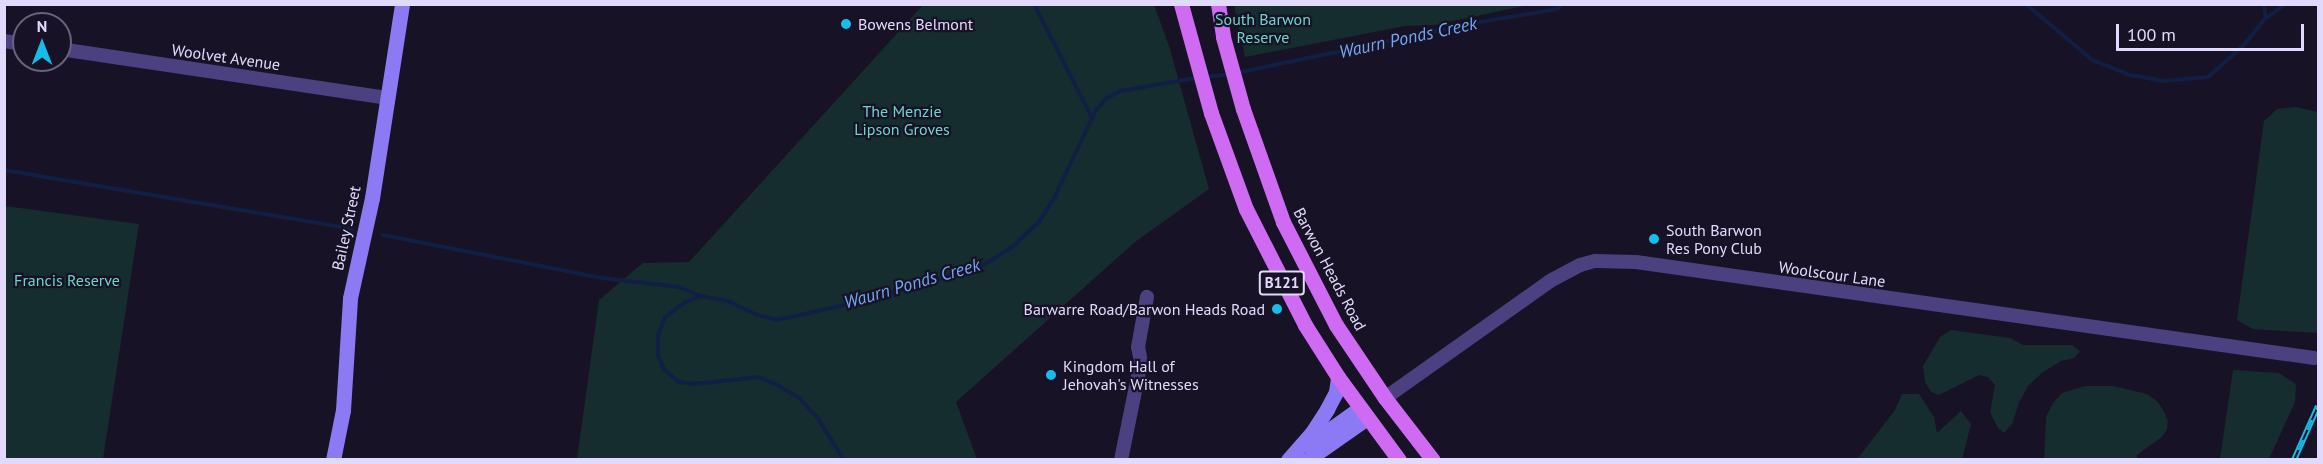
<!DOCTYPE html>
<style>
body{margin:0}
#map{position:relative;width:2323px;height:464px;overflow:hidden;background:#181226;font-family:"PT Sans",sans-serif}
div>[style]{position:absolute}
.green>*{inset:0;background:#152d2f}
.stream>*{height:4px;margin:-2px;padding:0 2px;transform-origin:2px;border-radius:2px;background:#111f45}
.street>*{height:14px;margin:-7px;padding:0 7px;transform-origin:7px;border-radius:7px;background:#4b4180}
.secondary>*{height:15px;margin:-7.5px;padding:0 7.5px;transform-origin:7.5px;border-radius:7.5px;background:#8b7af3}
.primary>*{height:15px;margin:-7.5px;padding:0 7.5px;transform-origin:7.5px;border-radius:7.5px;background:#cf6bf2}
.rail>*{height:6px;margin-top:-3px;transform-origin:0;background:repeating-linear-gradient(90deg,#181226 0 11px,#17bcea 0 22px);box-sizing:border-box;border-block:2px solid #17bcea}
.dots>*{width:16px;height:16px;translate:-50% -50%;box-sizing:border-box;border:3px solid #181226;border-radius:50%}
span{translate:-50% -50%;white-space:nowrap;text-align:center;line-height:1.15;-webkit-text-stroke:4.5px #181226;paint-order:stroke}
.shield-label span{padding:2px 4px;background:#181226;border:2px solid;border-radius:4px;-webkit-text-stroke-width:0}
.shield-label{font-size:15px;color:#e2dafc;font-weight:700}
.park-label{font-size:16px;color:#6cd6c8}
.poi-label{font-size:16px;color:#e2dafc}
.left{translate:0 -50%;text-align:left}
.right{translate:-100% -50%;text-align:right}
.street-label{font-size:16px;color:#e2dafc}
.water-label{font-size:18px;color:#71a7f2;font-style:italic}
.frame{position:absolute;inset:0;border:6px solid #e2dafc;pointer-events:none}
.north{position:absolute;left:12px;top:12px;width:60px;height:60px;box-sizing:border-box;background:#181226;border:2px solid #69627c;border-radius:50%;rotate:0deg;font-size:16px;font-weight:700;line-height:24px;text-align:center;color:#e2dafc}
.north::after{content:'';display:block;margin:auto;width:21px;height:27px;background:#17bcea;clip-path:polygon(50% 0,100% 100%,50% 72%,0 100%)}
.scale{position:absolute;left:2116px;top:24px;width:188px;height:27px;box-sizing:border-box;border:3px solid #e2dafc;border-top:0;padding-left:8px;font-size:18px;line-height:21px;white-space:nowrap;color:#e2dafc;-webkit-text-stroke:4px #181226;paint-order:stroke}
</style>
<div id="map">
<div class="green">
<i style="clip-path:polygon(923px 5px,1154px 5px,1169px 46px,1209px 189px,1135px 242px,956px 402px,977px 459px,577px 459px,599px 300px,643px 263px,689px 262px)"></i>
<i style="clip-path:polygon(1234px 5px,1234px 4px,1528px 5px,1434px 25px,1405px 26px,1245px 57px)"></i>
<i style="clip-path:polygon(2296px 107px,2318px 112px,2318px 333px,2253px 329px,2237px 320px,2264px 121px,2277px 109px)"></i>
<i style="clip-path:polygon(5px 206px,139px 224px,103px 459px,5px 459px)"></i>
<i style="clip-path:polygon(1951px 330px,2010px 338px,2023px 345px,2072px 345px,2080px 351px,2074px 358px,2061px 361px,2043px 372px,2028px 386px,2019px 403px,2012px 424px,2004px 433px,1998px 428px,1990px 412px,1995px 385px,1988px 377px,1979px 375px,1939px 395px,1931px 392px,1925px 382px,1923px 366px,1940px 337px)"></i>
<i style="clip-path:polygon(2233px 370px,2279px 373px,2296px 384px,2295px 402px,2269px 459px,2220px 459px)"></i>
<i style="clip-path:polygon(2085px 386px,2113px 386px,2147px 394px,2158px 402px,2164px 412px,2168px 421px,2167px 429px,2162px 437px,2137px 455px,2137px 459px,2044px 459px,2046px 417px,2053px 403px,2062px 393px)"></i>
<i style="clip-path:polygon(1902px 394px,1919px 394px,1934px 417px,1937px 433px,1961px 411px,1971px 424px,1962px 459px,1851px 459px,1859px 457px,1895px 410px)"></i>
</div>
<div class="stream">
<i style="left:1034px;top:4px;width:128px;rotate:63deg"></i>
<i style="left:2026px;top:4px;width:87px;rotate:40.3deg"></i>
<i style="left:2092px;top:60px;width:41px;rotate:21.5deg"></i>
<i style="left:2130px;top:75px;width:35px;rotate:10deg"></i>
<i style="left:2164px;top:81px;width:44px;rotate:-5.2deg"></i>
<i style="left:2208px;top:77px;width:47px;rotate:-41.5deg"></i>
<i style="left:2243px;top:46px;width:36px;rotate:-51deg"></i>
<i style="left:2266px;top:18px;width:24px;rotate:-36deg"></i>
<i style="left:2264px;top:4px;width:14px;rotate:82deg"></i>
<i style="left:1236px;top:73px;width:244px;rotate:-11.8deg"></i>
<i style="left:1475px;top:23px;width:83px;rotate:-9.7deg"></i>
<i style="left:1557px;top:9px;width:9px;rotate:-36deg"></i>
<i style="left:1206px;top:77px;width:23px;rotate:-7deg"></i>
<i style="left:4px;top:170px;width:353px;rotate:9.6deg"></i>
<i style="left:383px;top:235px;width:223px;rotate:11.1deg"></i>
<i style="left:602px;top:278px;width:78px;rotate:6.7deg"></i>
<i style="left:679px;top:287px;width:23px;rotate:23deg"></i>
<i style="left:844px;top:460px;width:51px;rotate:-122.1deg"></i>
<i style="left:817px;top:417px;width:26px;rotate:-133deg"></i>
<i style="left:799px;top:398px;width:23px;rotate:-149deg"></i>
<i style="left:779px;top:386px;width:22px;rotate:-156deg"></i>
<i style="left:759px;top:377px;width:64px;rotate:173.8deg"></i>
<i style="left:695px;top:384px;width:16px;rotate:-173deg"></i>
<i style="left:679px;top:382px;width:19px;rotate:-141deg"></i>
<i style="left:664px;top:370px;width:16px;rotate:-112deg"></i>
<i style="left:658px;top:355px;width:20px;rotate:-90deg"></i>
<i style="left:658px;top:335px;width:19px;rotate:-69deg"></i>
<i style="left:665px;top:317px;width:26px;rotate:-36deg"></i>
<i style="left:686px;top:302px;width:15px;rotate:-23deg"></i>
<i style="left:700px;top:296px;width:28px;rotate:10deg"></i>
<i style="left:728px;top:301px;width:32px;rotate:26deg"></i>
<i style="left:757px;top:315px;width:21px;rotate:14deg"></i>
<i style="left:777px;top:320px;width:84px;rotate:-12.4deg"></i>
<i style="left:859px;top:302px;width:128px;rotate:-16.3deg"></i>
<i style="left:982px;top:266px;width:34px;rotate:-32deg"></i>
<i style="left:1011px;top:248px;width:38px;rotate:-43deg"></i>
<i style="left:1039px;top:222px;width:31px;rotate:-58deg"></i>
<i style="left:1055px;top:196px;width:95px;rotate:-64.5deg"></i>
<i style="left:1096px;top:110px;width:16px;rotate:-47deg"></i>
<i style="left:1107px;top:98px;width:15px;rotate:-28deg"></i>
<i style="left:1120px;top:91px;width:77px;rotate:-9.7deg"></i>
</div>
<div class="street">
<i style="left:4px;top:41px;width:20px;rotate:9deg"></i>
<i style="left:60px;top:49px;width:332px;rotate:8.5deg"></i>
<i style="left:1385px;top:398px;width:202px;rotate:-35.3deg"></i>
<i style="left:1550px;top:281px;width:34px;rotate:-28deg"></i>
<i style="left:1580px;top:265px;width:16px;rotate:-15deg"></i>
<i style="left:1595px;top:261px;width:41px;rotate:1.4deg"></i>
<i style="left:1636px;top:262px;width:685px;rotate:8.06deg"></i>
<i style="left:1121px;top:460px;width:100px;rotate:-78.5deg"></i>
<i style="left:1141px;top:362px;width:15px;rotate:-101deg"></i>
<i style="left:1138px;top:347px;width:51px;rotate:-79.8deg"></i>
</div>
<div class="secondary">
<i style="left:1308px;top:445px;width:64px;rotate:-35.4deg"></i>
<i style="left:333px;top:460px;width:51px;rotate:-78.7deg"></i>
<i style="left:343px;top:410px;width:112px;rotate:-86.4deg"></i>
<i style="left:350px;top:298px;width:102px;rotate:-77.6deg"></i>
<i style="left:372px;top:198px;width:196px;rotate:-81.2deg"></i>
<i style="left:1288px;top:460px;width:35px;rotate:-49deg"></i>
<i style="left:1311px;top:434px;width:30px;rotate:-57deg"></i>
<i style="left:1327px;top:409px;width:19px;rotate:-62deg"></i>
<i style="left:1336px;top:392px;width:15px;rotate:-82deg"></i>
<i style="left:1307px;top:460px;width:73px;rotate:-35deg"></i>
</div>
<div class="primary">
<i style="left:1181px;top:4px;width:113px;rotate:74.6deg"></i>
<i style="left:1211px;top:113px;width:102px;rotate:70deg"></i>
<i style="left:1246px;top:209px;width:130px;rotate:63deg"></i>
<i style="left:1305px;top:325px;width:62px;rotate:57.6deg"></i>
<i style="left:1338px;top:377px;width:103px;rotate:53.7deg"></i>
<i style="left:1218px;top:4px;width:33px;rotate:81deg"></i>
<i style="left:1223px;top:37px;width:75px;rotate:74.5deg"></i>
<i style="left:1243px;top:109px;width:120px;rotate:70.5deg"></i>
<i style="left:1283px;top:222px;width:116px;rotate:62.8deg"></i>
<i style="left:1336px;top:325px;width:88px;rotate:56.1deg"></i>
<i style="left:1385px;top:398px;width:78px;rotate:52.3deg"></i>
</div>
<div class="rail">
<i style="left:2294px;top:460px;width:59px;rotate:-66deg"></i>
</div>
<div class="dots">
<i style="left:846px;top:24px;background:#17bcea"></i>
<i style="left:1654px;top:239px;background:#17bcea"></i>
<i style="left:1277px;top:309px;background:#17bcea"></i>
<i style="left:1051px;top:375px;background:#17bcea"></i>
</div>
<div class="shield-label">
<span style="left:1282px;top:283px">B121</span>
</div>
<div class="park-label">
<span style="left:1263px;top:28px">South Barwon<br>Reserve</span>
<span style="left:902px;top:120px">The Menzie<br>Lipson Groves</span>
<span style="left:67px;top:280px">Francis Reserve</span>
</div>
<div class="poi-label">
<span class="left" style="left:858px;top:24px">Bowens Belmont</span>
<span class="left" style="left:1666px;top:239px">South Barwon<br>Res Pony Club</span>
<span class="right" style="left:1265px;top:309px">Barwarre Road/Barwon Heads Road</span>
<span class="left" style="left:1063px;top:375px">Kingdom Hall of<br>Jehovah's Witnesses</span>
</div>
<div class="street-label">
<span style="left:226px;top:57px;rotate:8deg">Woolvet Avenue</span>
<span style="left:346px;top:228px;rotate:-78deg">Bailey Street</span>
<span style="left:1330px;top:269px;rotate:62deg">Barwon Heads Road</span>
<span style="left:1832px;top:274px;rotate:8deg">Woolscour Lane</span>
</div>
<div class="water-label">
<span style="left:1408px;top:38px;rotate:-12deg">Waurn Ponds Creek</span>
<span style="left:912px;top:284px;rotate:-16deg">Waurn Ponds Creek</span>
</div>
<div class="frame"></div>
<div class="north">N</div>
<div class="scale">100 m</div>
</div>
